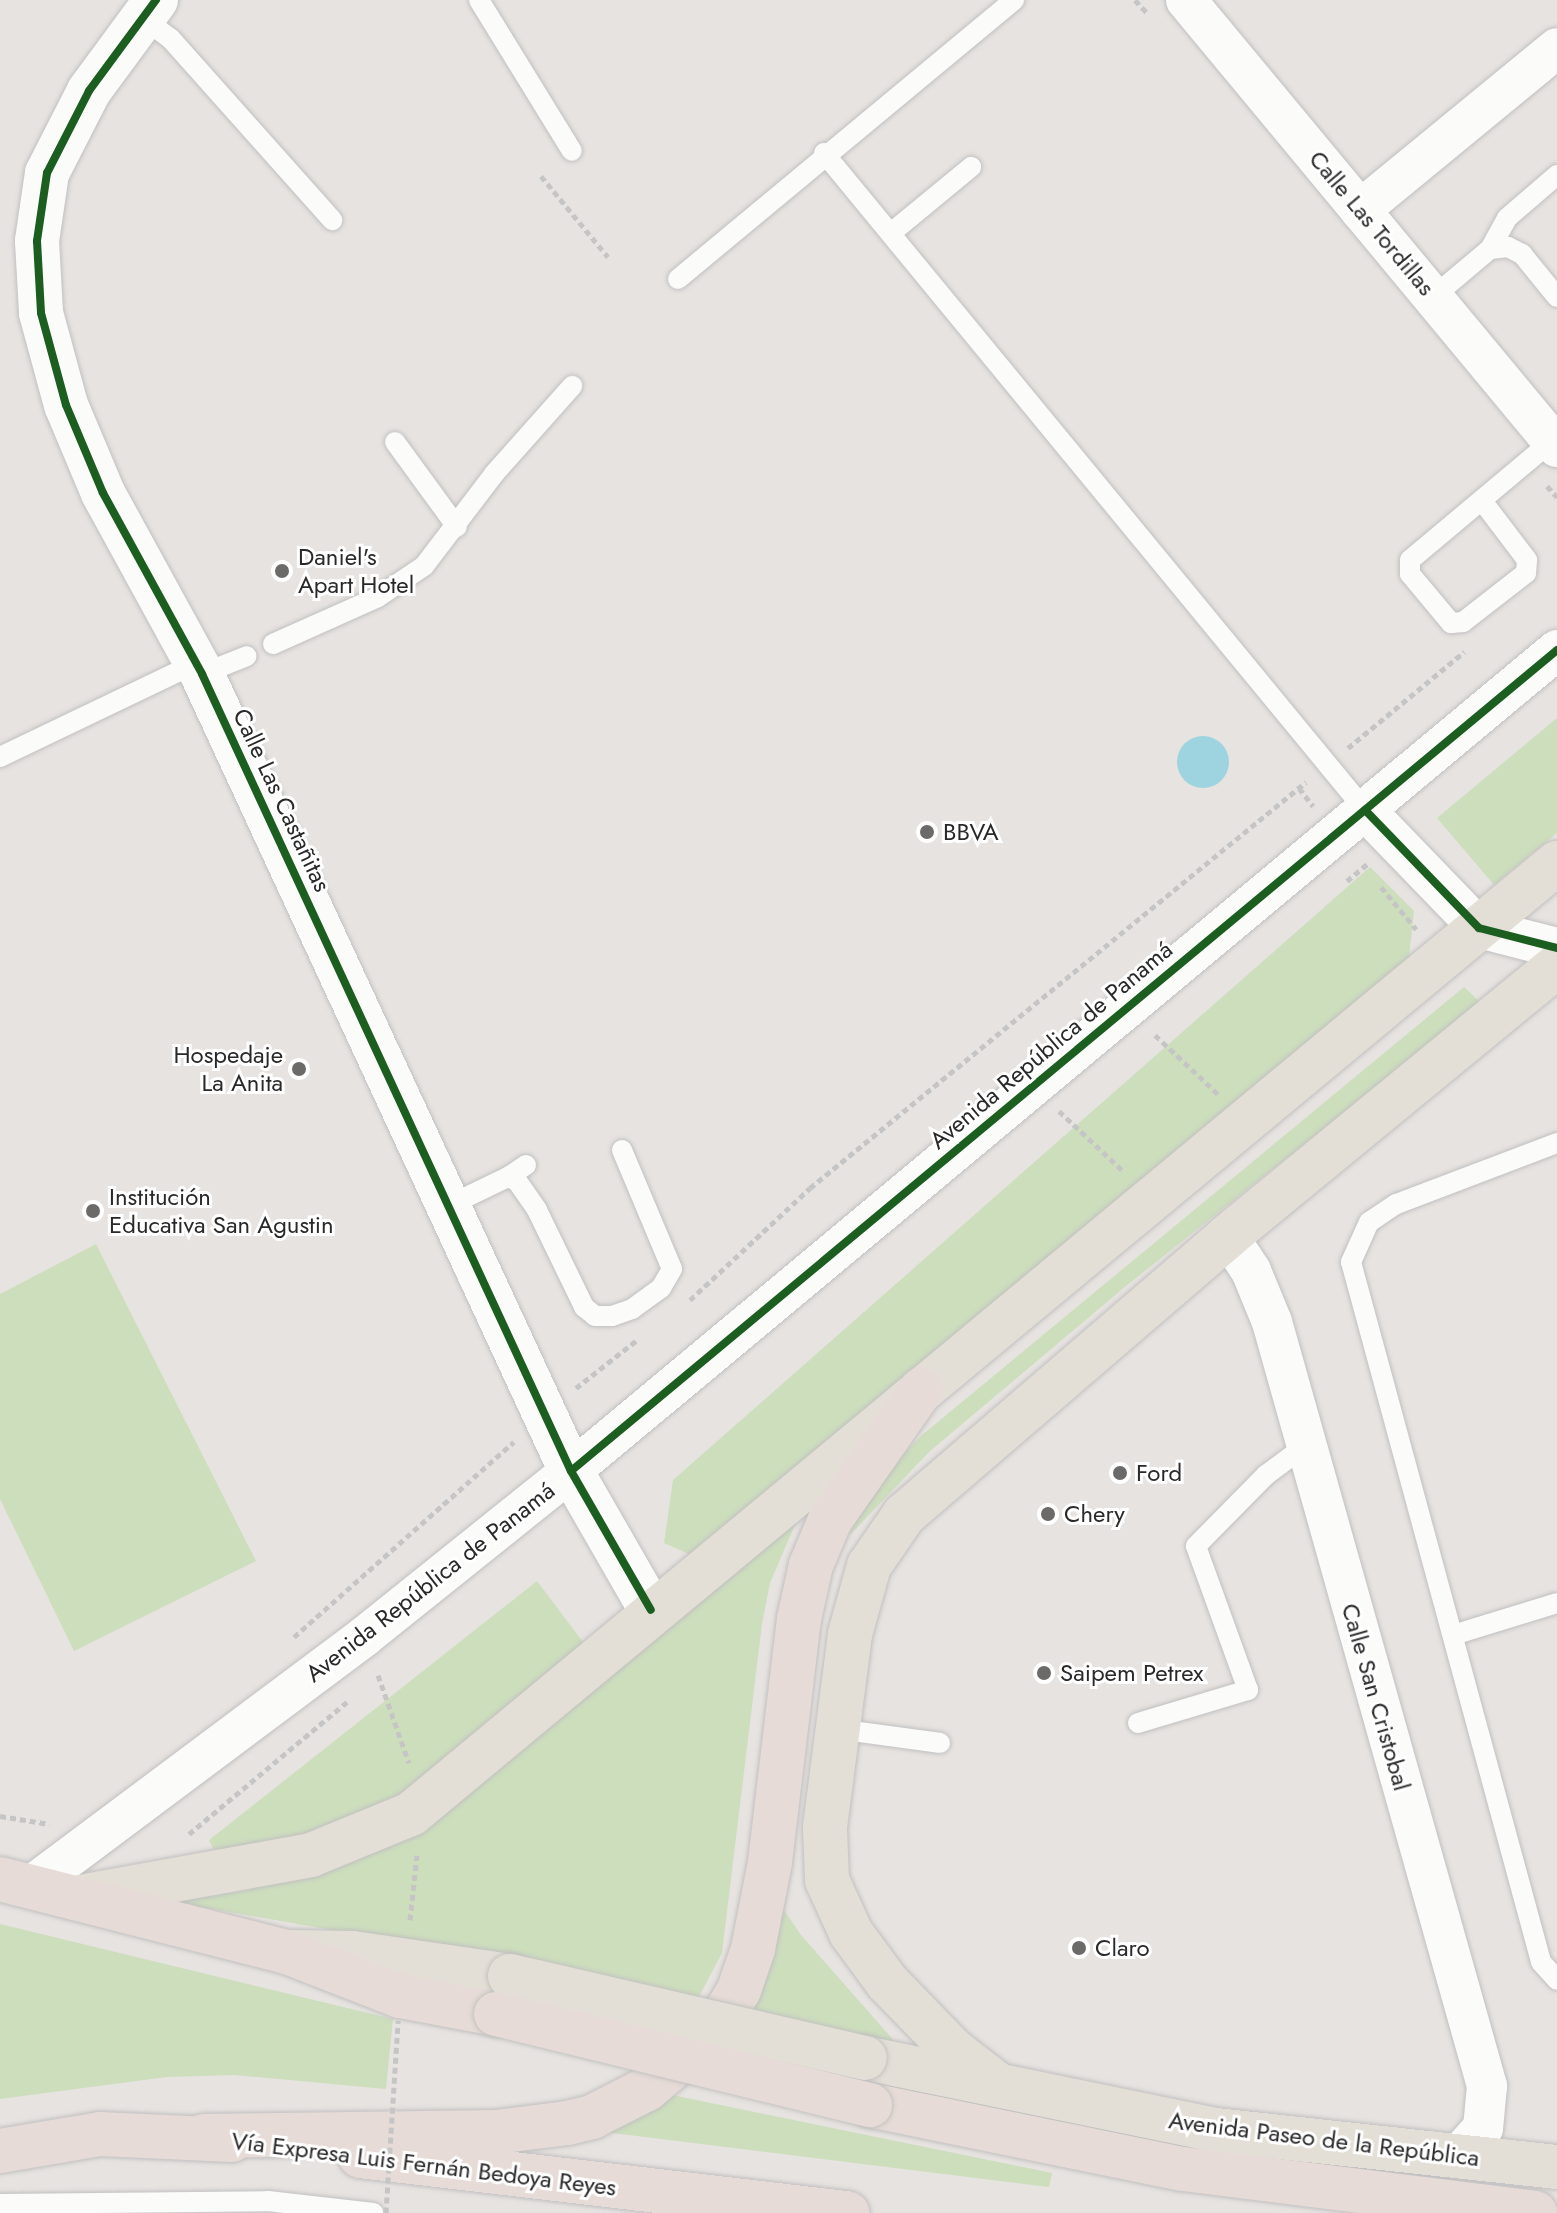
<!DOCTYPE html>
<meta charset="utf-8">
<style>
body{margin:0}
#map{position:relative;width:1557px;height:2213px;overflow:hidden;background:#e7e3e0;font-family:Jost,sans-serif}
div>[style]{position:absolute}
.green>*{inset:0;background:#cddebd}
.water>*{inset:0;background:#9dd4df}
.round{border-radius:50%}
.path>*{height:5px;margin-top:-2.5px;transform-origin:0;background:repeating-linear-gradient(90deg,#c6c5c5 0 6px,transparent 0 10px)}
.roads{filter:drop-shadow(0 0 2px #c1c0c1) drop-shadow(0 0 2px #c1c0c1)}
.service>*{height:20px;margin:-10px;padding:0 10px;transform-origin:10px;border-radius:10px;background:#fbfbfa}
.minor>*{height:40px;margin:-20px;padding:0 20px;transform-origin:20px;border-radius:20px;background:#fbfbfa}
.tertiary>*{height:44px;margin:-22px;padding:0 22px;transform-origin:22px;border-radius:22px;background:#fbfbfa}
.primary>*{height:44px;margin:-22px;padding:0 22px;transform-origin:22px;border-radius:22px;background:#e4dfd6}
.motorway>*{height:44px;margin:-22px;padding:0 22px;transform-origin:22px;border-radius:22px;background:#e6dbd6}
.path-bridge>*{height:5px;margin-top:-2.5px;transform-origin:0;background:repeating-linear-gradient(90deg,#c6c5c5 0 6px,transparent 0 10px)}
.bridges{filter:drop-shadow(0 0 2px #c3c2c1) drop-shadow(0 0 2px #c3c2c1)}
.primary-bridge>*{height:44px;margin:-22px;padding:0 22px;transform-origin:22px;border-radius:22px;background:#e4dfd6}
.motorway-bridge>*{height:44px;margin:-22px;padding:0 22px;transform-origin:22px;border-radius:22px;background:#e6dbd6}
.cycleway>*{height:8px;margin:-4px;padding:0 4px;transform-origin:4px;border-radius:4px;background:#1b5e20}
.dots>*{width:22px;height:22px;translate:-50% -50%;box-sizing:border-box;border:4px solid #fff;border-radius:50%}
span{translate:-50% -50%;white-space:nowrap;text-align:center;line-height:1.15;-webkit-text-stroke:6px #fff;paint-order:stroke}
.street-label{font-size:24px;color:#292929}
.poi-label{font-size:24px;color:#292929}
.left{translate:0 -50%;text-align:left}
.right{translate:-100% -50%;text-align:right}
</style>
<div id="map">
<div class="green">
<i style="clip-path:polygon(1557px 718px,1557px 833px,1494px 885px,1437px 818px)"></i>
<i style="clip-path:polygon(1370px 867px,1414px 911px,1408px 966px,689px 1554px,664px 1543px,673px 1480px)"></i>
<i style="clip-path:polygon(1464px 987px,1481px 1003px,1126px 1286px,929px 1452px,849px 1536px,869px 1489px,922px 1435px)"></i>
<i style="clip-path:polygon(96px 1244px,256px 1561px,74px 1651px,0 1499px,0 1294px)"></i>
<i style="clip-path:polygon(803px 1506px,770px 1583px,762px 1624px,722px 1953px,694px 2006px,451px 1951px,173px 1902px,244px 1891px,306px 1873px)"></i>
<i style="clip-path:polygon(537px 1581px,589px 1650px,420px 1791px,349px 1823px,219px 1860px,209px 1840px)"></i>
<i style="clip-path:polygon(772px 1872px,784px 1910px,801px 1935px,911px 2060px,735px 2019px)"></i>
<i style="clip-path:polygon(0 1924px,393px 2019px,386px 2089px,234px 2075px,167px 2077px,0 2099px)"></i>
<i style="clip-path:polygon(672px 2095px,1052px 2173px,1049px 2187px,588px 2130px)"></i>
</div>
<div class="water">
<i class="round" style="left:1177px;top:736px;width:52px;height:52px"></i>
</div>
<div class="path">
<i style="left:1135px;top:0;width:19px;rotate:47deg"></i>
<i style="left:541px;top:176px;width:105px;rotate:50.4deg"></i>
<i style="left:1547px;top:486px;width:15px;rotate:48deg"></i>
<i style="left:1348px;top:748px;width:151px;rotate:-39.6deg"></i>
<i style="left:1299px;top:788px;width:23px;rotate:52deg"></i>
<i style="left:1347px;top:881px;width:26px;rotate:-40deg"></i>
<i style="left:1381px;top:887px;width:55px;rotate:50.2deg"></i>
<i style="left:1155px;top:1035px;width:86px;rotate:43.1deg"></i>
<i style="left:1059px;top:1111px;width:86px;rotate:43.1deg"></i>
<i style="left:690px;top:1300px;width:164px;rotate:-43deg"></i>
<i style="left:810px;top:1188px;width:641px;rotate:-39.3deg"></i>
<i style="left:576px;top:1388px;width:78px;rotate:-38.2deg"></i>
<i style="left:294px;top:1637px;width:294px;rotate:-41.6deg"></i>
<i style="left:378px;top:1675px;width:93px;rotate:70.6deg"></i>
<i style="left:0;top:1816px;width:50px;rotate:9.3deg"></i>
<i style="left:189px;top:1834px;width:206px;rotate:-39.9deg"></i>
<i style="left:410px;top:1920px;width:65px;rotate:-83.9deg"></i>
</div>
<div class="roads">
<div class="service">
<i style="left:479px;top:0;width:177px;rotate:58.4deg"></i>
<i style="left:143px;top:18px;width:34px;rotate:37deg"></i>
<i style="left:170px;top:38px;width:244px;rotate:48.3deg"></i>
<i style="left:824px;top:153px;width:851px;rotate:50.53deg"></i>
<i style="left:891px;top:233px;width:104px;rotate:-39.5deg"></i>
<i style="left:1490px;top:249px;width:35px;rotate:-61deg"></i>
<i style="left:1507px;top:218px;width:66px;rotate:-40.7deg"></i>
<i style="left:678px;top:279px;width:437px;rotate:-39.7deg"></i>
<i style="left:1433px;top:297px;width:75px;rotate:-40.1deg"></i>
<i style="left:1490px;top:249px;width:18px;rotate:-6deg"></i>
<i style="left:1508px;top:247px;width:16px;rotate:27deg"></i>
<i style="left:1522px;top:254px;width:55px;rotate:50.9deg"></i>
<i style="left:395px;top:442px;width:105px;rotate:53.9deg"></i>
<i style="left:1483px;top:502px;width:73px;rotate:52.8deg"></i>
<i style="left:1527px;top:560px;width:13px;rotate:94deg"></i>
<i style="left:1526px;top:573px;width:80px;rotate:142.1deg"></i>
<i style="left:1463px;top:622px;width:12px;rotate:175deg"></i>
<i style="left:1451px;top:623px;width:64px;rotate:-129.9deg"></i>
<i style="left:1410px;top:574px;width:14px;rotate:-90deg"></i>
<i style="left:1410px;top:560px;width:185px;rotate:-40deg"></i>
<i style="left:273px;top:644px;width:115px;rotate:-24.1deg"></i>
<i style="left:378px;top:597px;width:55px;rotate:-34deg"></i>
<i style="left:424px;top:566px;width:116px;rotate:-52.7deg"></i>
<i style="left:494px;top:474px;width:118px;rotate:-48.4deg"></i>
<i style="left:202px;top:674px;width:48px;rotate:-21.8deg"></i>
<i style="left:0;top:757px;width:217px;rotate:-25.6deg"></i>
<i style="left:1557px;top:1143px;width:172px;rotate:159.2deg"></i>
<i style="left:1396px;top:1204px;width:32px;rotate:146deg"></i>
<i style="left:1369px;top:1222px;width:44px;rotate:114.2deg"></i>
<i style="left:1351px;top:1262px;width:725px;rotate:74.81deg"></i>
<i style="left:1541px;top:1962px;width:24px;rotate:48deg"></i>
<i style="left:526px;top:1165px;width:22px;rotate:146deg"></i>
<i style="left:508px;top:1177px;width:10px;rotate:24deg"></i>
<i style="left:517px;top:1181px;width:35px;rotate:55deg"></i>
<i style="left:537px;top:1210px;width:108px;rotate:64.1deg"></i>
<i style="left:584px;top:1307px;width:14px;rotate:39deg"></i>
<i style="left:595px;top:1316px;width:17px"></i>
<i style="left:612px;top:1316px;width:21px;rotate:-19deg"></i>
<i style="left:632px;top:1309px;width:36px;rotate:-36deg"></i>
<i style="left:661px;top:1288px;width:22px;rotate:-60deg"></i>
<i style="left:672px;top:1269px;width:129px;rotate:-112.8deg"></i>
<i style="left:448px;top:1206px;width:67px;rotate:-25.8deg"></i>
<i style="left:1453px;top:1635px;width:109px;rotate:-17.1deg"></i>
<i style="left:1138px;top:1723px;width:115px;rotate:-16.7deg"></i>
<i style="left:1248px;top:1690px;width:153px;rotate:-109.9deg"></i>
<i style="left:1196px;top:1546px;width:100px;rotate:-45.4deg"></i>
<i style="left:1266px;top:1475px;width:49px;rotate:-36.6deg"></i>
<i style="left:837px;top:1729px;width:104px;rotate:7.7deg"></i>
<i style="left:0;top:2204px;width:268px;rotate:-0.6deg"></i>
<i style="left:268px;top:2201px;width:106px;rotate:6.5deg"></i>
</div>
<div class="minor">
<i style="left:1186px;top:0;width:581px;rotate:50.31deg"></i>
<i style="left:1360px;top:210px;width:255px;rotate:-39.4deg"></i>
<i style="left:1365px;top:810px;width:164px;rotate:46deg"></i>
<i style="left:1479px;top:928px;width:81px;rotate:14.4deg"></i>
<i style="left:1228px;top:1236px;width:42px;rotate:56.7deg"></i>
<i style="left:1251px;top:1271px;width:55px;rotate:67.6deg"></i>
<i style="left:1272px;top:1322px;width:794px;rotate:74.28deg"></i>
<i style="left:1487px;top:2086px;width:42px;rotate:95.4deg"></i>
<i style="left:1483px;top:2128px;width:39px;rotate:132deg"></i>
<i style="left:31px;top:1886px;width:417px;rotate:-36.8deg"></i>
<i style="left:365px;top:1636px;width:264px;rotate:-38.7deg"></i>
<i style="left:571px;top:1471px;width:1283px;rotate:-39.78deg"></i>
</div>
<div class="tertiary">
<i style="left:156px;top:0;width:113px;rotate:126.4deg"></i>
<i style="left:89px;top:91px;width:92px;rotate:117.1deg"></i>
<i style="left:47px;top:173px;width:69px;rotate:98.4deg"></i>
<i style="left:37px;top:241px;width:72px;rotate:86.8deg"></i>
<i style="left:41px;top:313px;width:95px;rotate:74.8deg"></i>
<i style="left:66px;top:405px;width:95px;rotate:67.2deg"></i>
<i style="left:103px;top:493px;width:206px;rotate:61.3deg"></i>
<i style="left:202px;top:674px;width:878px;rotate:65.16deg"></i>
<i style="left:571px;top:1471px;width:160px;rotate:60.1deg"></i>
</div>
<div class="primary">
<i style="left:75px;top:1898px;width:240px;rotate:-10.3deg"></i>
<i style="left:311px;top:1855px;width:108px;rotate:-22.3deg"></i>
<i style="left:411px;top:1814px;width:1489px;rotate:-39.69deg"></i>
<i style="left:290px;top:1952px;width:63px;rotate:0.9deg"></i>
<i style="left:353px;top:1953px;width:159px;rotate:8.3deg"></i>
<i style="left:865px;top:2058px;width:358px;rotate:11.6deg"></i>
<i style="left:1216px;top:2130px;width:343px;rotate:6.2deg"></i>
<i style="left:998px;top:2085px;width:56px;rotate:-142.3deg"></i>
<i style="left:954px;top:2051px;width:96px;rotate:-134.2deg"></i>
<i style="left:887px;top:1982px;width:61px;rotate:-126.3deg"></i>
<i style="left:851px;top:1933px;width:58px;rotate:-114.4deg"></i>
<i style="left:827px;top:1880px;width:53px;rotate:-92.2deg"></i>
<i style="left:825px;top:1827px;width:195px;rotate:-82.6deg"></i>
<i style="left:850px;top:1634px;width:71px;rotate:-74.4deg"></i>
<i style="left:869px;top:1566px;width:62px;rotate:-55.5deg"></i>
<i style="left:904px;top:1515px;width:428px;rotate:-40.7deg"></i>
<i style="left:1228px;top:1236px;width:426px;rotate:-39.4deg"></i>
</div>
<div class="motorway">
<i style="left:0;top:1879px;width:296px;rotate:14.3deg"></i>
<i style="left:287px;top:1952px;width:121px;rotate:21.3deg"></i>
<i style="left:400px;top:1996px;width:98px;rotate:10.6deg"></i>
<i style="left:870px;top:2105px;width:319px;rotate:11.6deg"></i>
<i style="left:1183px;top:2169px;width:355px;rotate:7.1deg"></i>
<i style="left:204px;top:2136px;width:292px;rotate:-0.8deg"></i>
<i style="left:496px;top:2132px;width:72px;rotate:-7.2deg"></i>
<i style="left:567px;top:2123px;width:26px;rotate:-13deg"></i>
<i style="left:592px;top:2117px;width:62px;rotate:-27deg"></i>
<i style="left:647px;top:2089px;width:88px;rotate:-40.4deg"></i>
<i style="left:714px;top:2032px;width:49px;rotate:-59.2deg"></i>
<i style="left:739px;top:1990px;width:43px;rotate:-71.1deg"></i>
<i style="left:753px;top:1949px;width:89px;rotate:-78.9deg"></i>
<i style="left:770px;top:1862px;width:245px;rotate:-83.2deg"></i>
<i style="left:799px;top:1619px;width:55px;rotate:-77.5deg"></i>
<i style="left:811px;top:1565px;width:49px;rotate:-67.1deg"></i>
<i style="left:830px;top:1520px;width:159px;rotate:-55deg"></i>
<i style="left:0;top:2151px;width:101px;rotate:-9.6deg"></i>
<i style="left:100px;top:2134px;width:132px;rotate:2.6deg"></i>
<i style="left:360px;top:2156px;width:491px;rotate:6.7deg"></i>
</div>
</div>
<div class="path-bridge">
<i style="left:386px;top:2213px;width:193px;rotate:-86.4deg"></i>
</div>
<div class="bridges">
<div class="primary-bridge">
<i style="left:510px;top:1976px;width:364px;rotate:13deg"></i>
</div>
<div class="motorway-bridge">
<i style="left:496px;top:2014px;width:385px;rotate:13.7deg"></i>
</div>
</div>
<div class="cycleway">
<i style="left:156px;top:0;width:113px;rotate:126.4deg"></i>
<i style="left:89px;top:91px;width:92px;rotate:117.1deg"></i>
<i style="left:47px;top:173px;width:69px;rotate:98.4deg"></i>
<i style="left:37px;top:241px;width:72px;rotate:86.8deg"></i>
<i style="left:41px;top:313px;width:95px;rotate:74.8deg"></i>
<i style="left:66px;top:405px;width:95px;rotate:67.2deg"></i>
<i style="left:103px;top:493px;width:206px;rotate:61.3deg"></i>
<i style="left:202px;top:674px;width:878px;rotate:65.16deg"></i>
<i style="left:571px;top:1471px;width:160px;rotate:60.1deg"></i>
<i style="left:1365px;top:810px;width:164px;rotate:46deg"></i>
<i style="left:1479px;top:928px;width:81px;rotate:14.4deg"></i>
<i style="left:571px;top:1471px;width:1283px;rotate:-39.78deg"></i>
</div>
<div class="dots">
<i style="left:282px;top:571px;background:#6c6a69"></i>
<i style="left:927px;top:832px;background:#6c6a69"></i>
<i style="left:299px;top:1069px;background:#6c6a69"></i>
<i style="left:93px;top:1211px;background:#6c6a69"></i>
<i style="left:1120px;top:1473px;background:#6c6a69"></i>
<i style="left:1048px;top:1514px;background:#6c6a69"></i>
<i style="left:1044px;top:1673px;background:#6c6a69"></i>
<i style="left:1079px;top:1948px;background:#6c6a69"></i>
</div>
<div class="street-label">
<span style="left:1372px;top:223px;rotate:50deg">Calle Las Tordillas</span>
<span style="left:282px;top:800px;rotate:65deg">Calle Las Castañitas</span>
<span style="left:1051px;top:1045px;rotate:-40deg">Avenida República de Panamá</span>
<span style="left:430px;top:1582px;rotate:-38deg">Avenida República de Panamá</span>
<span style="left:1376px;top:1697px;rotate:74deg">Calle San Cristobal</span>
<span style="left:1324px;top:2139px;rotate:7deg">Avenida Paseo de la República</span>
<span style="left:424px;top:2164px;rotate:7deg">Vía Expresa Luis Fernán Bedoya Reyes</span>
</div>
<div class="poi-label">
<span class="left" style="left:298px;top:571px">Daniel's<br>Apart Hotel</span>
<span class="left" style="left:943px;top:832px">BBVA</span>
<span class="right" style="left:283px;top:1069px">Hospedaje<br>La Anita</span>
<span class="left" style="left:109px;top:1211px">Institución<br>Educativa San Agustin</span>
<span class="left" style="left:1136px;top:1473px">Ford</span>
<span class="left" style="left:1064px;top:1514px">Chery</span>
<span class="left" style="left:1060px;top:1673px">Saipem Petrex</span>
<span class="left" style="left:1095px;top:1948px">Claro</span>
</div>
</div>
